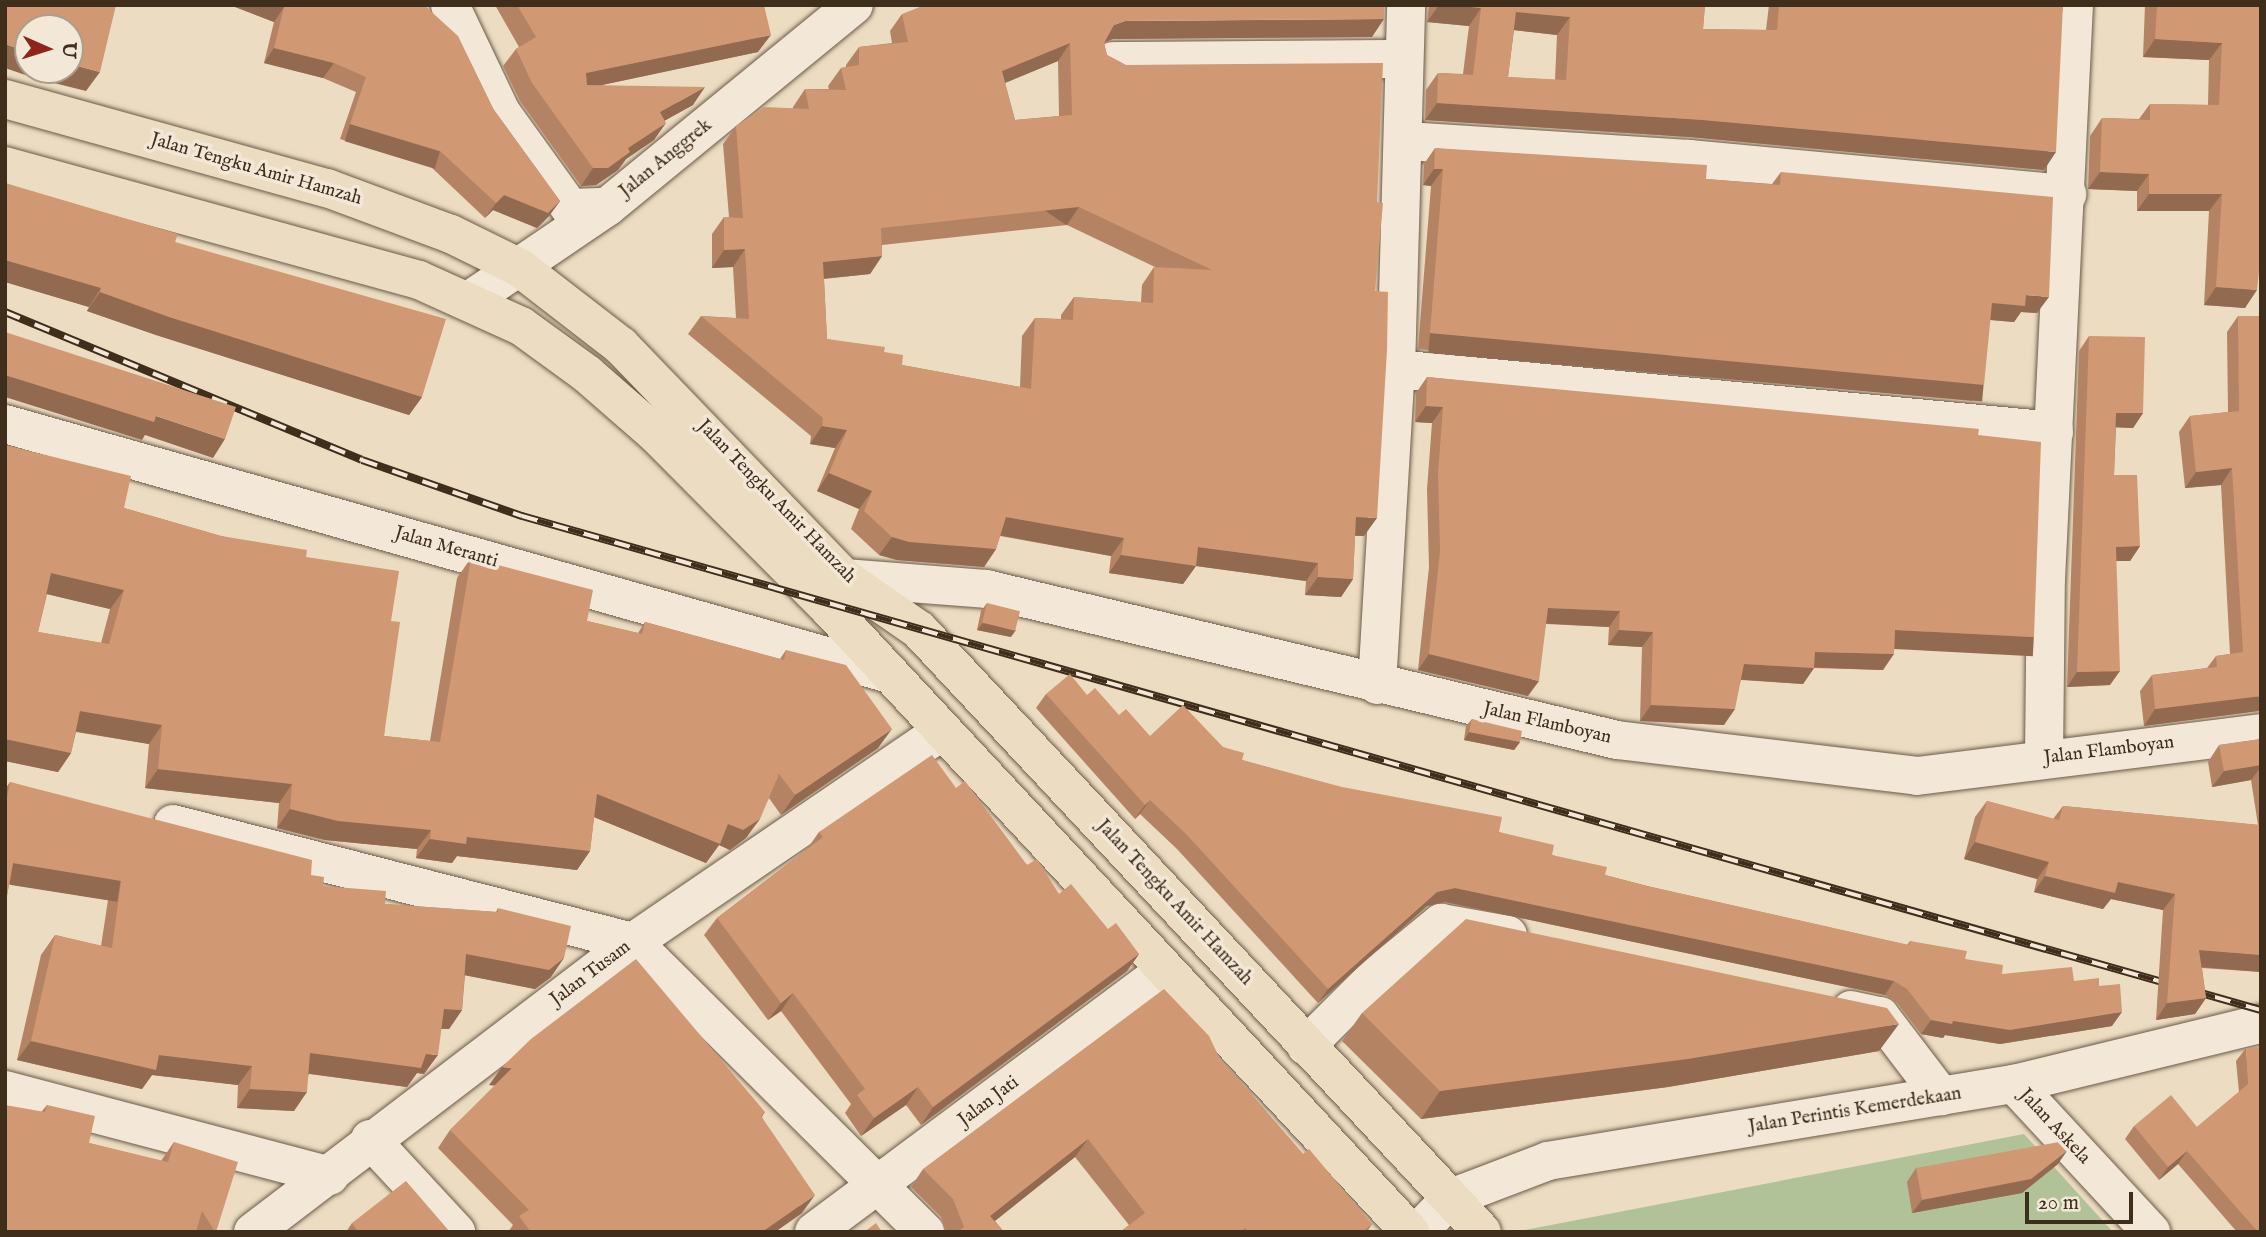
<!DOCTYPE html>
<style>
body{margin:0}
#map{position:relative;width:2266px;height:1237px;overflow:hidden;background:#ecdcc2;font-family:"IM FELL English",serif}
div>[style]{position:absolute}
.green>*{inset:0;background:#b1c298}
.roads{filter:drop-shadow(0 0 2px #6b5a46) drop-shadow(0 0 2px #6b5a46)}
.minor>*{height:38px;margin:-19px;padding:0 19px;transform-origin:19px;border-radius:19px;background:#f3e8d7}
.major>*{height:38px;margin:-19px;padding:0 19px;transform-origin:19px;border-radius:19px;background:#ecdcc2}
.rail>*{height:8px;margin-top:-4px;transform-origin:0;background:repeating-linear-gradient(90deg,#f3e8d7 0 16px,#402e1d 0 32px);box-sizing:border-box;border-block:2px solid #402e1d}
.wall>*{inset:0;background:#b38363}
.shaded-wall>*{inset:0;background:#926a50;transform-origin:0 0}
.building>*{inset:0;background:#d09873;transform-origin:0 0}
span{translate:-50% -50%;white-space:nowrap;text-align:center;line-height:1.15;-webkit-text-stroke:7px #f3e8d7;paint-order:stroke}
.street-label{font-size:19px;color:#402e1d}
.frame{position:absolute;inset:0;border:7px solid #402e1d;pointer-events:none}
.north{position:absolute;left:14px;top:14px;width:70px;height:70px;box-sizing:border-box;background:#f3e8d7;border:2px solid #ab9e8d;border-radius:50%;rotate:93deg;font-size:19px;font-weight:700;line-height:28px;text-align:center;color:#402e1d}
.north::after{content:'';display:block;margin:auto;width:24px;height:32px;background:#8f2418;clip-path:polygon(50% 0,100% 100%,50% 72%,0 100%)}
.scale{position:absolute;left:2025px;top:1192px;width:108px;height:32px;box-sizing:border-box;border:4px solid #402e1d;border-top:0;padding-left:9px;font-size:21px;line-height:24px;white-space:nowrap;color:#402e1d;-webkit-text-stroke:5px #f3e8d7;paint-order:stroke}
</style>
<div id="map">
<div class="green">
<i style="clip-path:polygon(2024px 1134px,2113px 1232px,1525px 1230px)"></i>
</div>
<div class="roads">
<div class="minor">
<i style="left:450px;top:5px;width:119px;rotate:64.5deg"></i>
<i style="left:501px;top:112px;width:118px;rotate:54.3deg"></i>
<i style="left:570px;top:208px;width:37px;rotate:-2deg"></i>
<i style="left:1113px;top:61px;width:290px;rotate:-0.4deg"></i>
<i style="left:1405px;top:141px;width:285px;rotate:3.6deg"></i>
<i style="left:1689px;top:159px;width:380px;rotate:5.3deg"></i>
<i style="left:470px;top:300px;width:166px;rotate:-34.2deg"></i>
<i style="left:607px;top:207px;width:319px;rotate:-39.3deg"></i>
<i style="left:1396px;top:369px;width:661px;rotate:5.38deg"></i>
<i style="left:5px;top:424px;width:916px;rotate:15.78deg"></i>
<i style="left:844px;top:578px;width:142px;rotate:4.4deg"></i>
<i style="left:986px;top:589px;width:649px;rotate:13.46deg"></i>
<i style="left:1617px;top:740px;width:302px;rotate:6.8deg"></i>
<i style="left:1917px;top:776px;width:347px;rotate:-7.1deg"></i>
<i style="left:1377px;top:685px;width:317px;rotate:-86.6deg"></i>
<i style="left:1396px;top:369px;width:364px;rotate:-88.4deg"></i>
<i style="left:2044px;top:759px;width:180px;rotate:-89.4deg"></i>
<i style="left:2046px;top:579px;width:575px;rotate:-87.21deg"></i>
<i style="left:173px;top:824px;width:475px;rotate:14.4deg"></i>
<i style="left:633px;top:942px;width:412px;rotate:44.8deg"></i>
<i style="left:1851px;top:1010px;width:30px;rotate:12deg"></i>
<i style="left:1880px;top:1016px;width:101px;rotate:52.7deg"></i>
<i style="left:1306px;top:1046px;width:96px;rotate:-45deg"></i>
<i style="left:1374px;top:978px;width:87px;rotate:-39.4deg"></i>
<i style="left:1441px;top:923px;width:68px;rotate:10.2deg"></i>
<i style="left:2014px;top:1084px;width:202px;rotate:47.2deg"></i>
<i style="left:5px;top:1090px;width:336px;rotate:14.8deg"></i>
<i style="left:370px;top:1139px;width:127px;rotate:47.2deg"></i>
<i style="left:253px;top:1232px;width:478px;rotate:-37.3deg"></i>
<i style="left:633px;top:942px;width:373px;rotate:-34.3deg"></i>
<i style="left:814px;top:1232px;width:437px;rotate:-36.7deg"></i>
<i style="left:1418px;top:1232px;width:47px;rotate:-45.9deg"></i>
<i style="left:1451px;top:1198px;width:104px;rotate:-20.9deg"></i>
<i style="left:1548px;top:1161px;width:472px;rotate:-9.4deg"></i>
<i style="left:2014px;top:1084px;width:254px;rotate:-13.7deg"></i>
</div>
<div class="major">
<i style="left:5px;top:99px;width:334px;rotate:15.5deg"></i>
<i style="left:327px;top:188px;width:132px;rotate:20.4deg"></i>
<i style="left:451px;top:234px;width:77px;rotate:26.2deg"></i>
<i style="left:520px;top:268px;width:128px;rotate:37.7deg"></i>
<i style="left:621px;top:346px;width:322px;rotate:46.1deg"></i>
<i style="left:844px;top:578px;width:91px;rotate:34.7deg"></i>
<i style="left:919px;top:630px;width:824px;rotate:46.92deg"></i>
<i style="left:5px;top:166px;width:429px;rotate:15.4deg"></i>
<i style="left:419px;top:280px;width:112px;rotate:24.3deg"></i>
<i style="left:521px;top:326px;width:82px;rotate:36deg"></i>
<i style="left:587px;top:374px;width:94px;rotate:41.1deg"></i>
<i style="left:658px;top:436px;width:238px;rotate:45.2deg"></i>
<i style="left:826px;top:605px;width:857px;rotate:47.03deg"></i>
</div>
</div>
<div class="rail">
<i style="left:5px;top:312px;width:386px;rotate:22.5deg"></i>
<i style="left:362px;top:460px;width:170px;rotate:19.3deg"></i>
<i style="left:522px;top:516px;width:1808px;rotate:15.86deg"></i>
</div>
<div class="wall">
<i style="clip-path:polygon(230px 5px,424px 5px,494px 110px,560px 201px,549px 216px,537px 228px,493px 210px,485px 218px,430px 166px,340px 139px,356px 92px,323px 78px,264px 63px,274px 22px)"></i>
<i style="clip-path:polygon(495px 5px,764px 5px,758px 52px,601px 85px,693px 105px,665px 120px,654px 140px,626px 159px,618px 170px,596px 185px,581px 186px,520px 101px,503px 66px,516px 49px,519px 47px)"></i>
<i style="clip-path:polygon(evenodd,1429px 5px,1705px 5px,1703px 29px,1766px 30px,1769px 5px,2063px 5px,2044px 170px,1690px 137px,1425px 120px,1426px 90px,1438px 73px,1463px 74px,1469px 26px,1427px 22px,1429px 5px,1514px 30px,1557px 35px,1555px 80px,1508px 77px,1514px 30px)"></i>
<i style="clip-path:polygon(2145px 5px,2261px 5px,2261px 270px,2259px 270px,2245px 308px,2204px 305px,2209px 211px,2137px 211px,2137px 191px,2088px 189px,2090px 136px,2102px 118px,2139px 119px,2150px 104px,2208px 105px,2209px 60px,2143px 57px)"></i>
<i style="clip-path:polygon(evenodd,902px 14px,1372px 37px,1113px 39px,1104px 43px,1107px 55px,1377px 202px,1375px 291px,1364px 536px,1355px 536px,1353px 579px,1341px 597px,1305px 595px,1306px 581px,1196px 566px,1183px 584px,1109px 573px,1111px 556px,1000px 536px,996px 549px,984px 567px,897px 560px,879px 555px,851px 529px,859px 509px,817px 491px,835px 448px,810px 444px,811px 436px,688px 334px,701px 316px,736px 318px,733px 267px,712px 268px,712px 234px,724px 217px,729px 217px,723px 144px,736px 126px,793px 108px,793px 107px,805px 89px,829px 89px,828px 86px,841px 68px,846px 67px,846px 65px,859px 47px,892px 43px,890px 31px,902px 14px,1058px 61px,1059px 116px,1015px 120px,1005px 83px,1058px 61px,902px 14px,1067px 225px,1155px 267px,1154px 267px,1142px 285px,1141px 302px,1074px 297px,1061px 315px,1061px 319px,1035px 318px,1022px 336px,1020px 387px,902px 365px,884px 352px,827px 339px,824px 279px,870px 274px,882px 256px,882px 245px,1067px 225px)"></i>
<i style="clip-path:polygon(1435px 148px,1706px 179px,1772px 184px,1781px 172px,2037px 313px,2021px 312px,2014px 322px,1990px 320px,1972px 401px,1418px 349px,1431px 186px,1423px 185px,1424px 164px)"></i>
<i style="clip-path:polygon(5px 183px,175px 242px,422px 397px,409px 415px,156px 335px,87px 311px,89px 307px,5px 282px)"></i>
<i style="clip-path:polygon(2238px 316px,2258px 711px,2144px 726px,2140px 691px,2152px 675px,2207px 668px,2216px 656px,2230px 654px,2221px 485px,2185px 488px,2179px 432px,2190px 416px,2228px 412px,2227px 332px)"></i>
<i style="clip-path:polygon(2089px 336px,2143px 413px,2133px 428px,2116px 427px,2114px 475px,2140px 546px,2130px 561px,2116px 561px,2110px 685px,2067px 687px,2079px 351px)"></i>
<i style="clip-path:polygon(1427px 377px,1978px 435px,2034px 637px,2023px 653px,1894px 646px,1883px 670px,1814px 668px,1803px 684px,1741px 680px,1724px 725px,1640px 721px,1642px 647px,1608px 645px,1609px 627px,1546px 624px,1528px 696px,1418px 670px,1429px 567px,1427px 489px,1432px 423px,1415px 422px,1416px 393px)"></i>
<i style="clip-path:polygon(evenodd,5px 445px,124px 508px,221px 536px,306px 557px,391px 621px,384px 736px,430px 741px,457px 578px,471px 558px,587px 621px,638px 633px,645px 622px,780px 659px,786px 650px,878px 748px,781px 815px,769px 798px,746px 838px,730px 850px,719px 845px,706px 863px,594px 817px,590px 851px,577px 870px,457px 856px,452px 863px,416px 858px,417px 849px,325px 840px,277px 828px,279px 803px,145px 788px,149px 744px,76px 732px,71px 753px,58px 772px,5px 761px,5px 445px,47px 594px,110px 609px,101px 643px,38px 632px,47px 594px)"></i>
<i style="clip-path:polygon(987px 603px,1011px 637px,977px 630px,981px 611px)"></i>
<i style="clip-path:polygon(1046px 694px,1087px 695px,1150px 736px,1223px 747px,1242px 760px,1499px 832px,1552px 855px,1605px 875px,1647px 886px,1907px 945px,1910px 941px,1965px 959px,2002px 974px,2074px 981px,2099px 986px,2112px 1026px,2000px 1044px,1945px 1035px,1943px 1038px,1921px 1034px,1897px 1003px,1885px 995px,1445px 902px,1427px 906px,1318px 1003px,1177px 849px,1140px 814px,1135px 819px,1036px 708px)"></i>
<i style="clip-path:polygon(1472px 719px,1520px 742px,1514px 750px,1464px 740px,1466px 726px)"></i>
<i style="clip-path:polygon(2261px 739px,2261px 972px,2202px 968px,2206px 998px,2195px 1014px,2156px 1020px,2163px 910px,2111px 899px,2103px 909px,2034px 892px,2037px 879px,1964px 859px,1975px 817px,1987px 801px,2053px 819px,2063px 806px,2258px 825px,2251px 780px,2212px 787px,2208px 762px,2219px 745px)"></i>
<i style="clip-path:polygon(10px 782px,311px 875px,323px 886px,385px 904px,496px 912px,498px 908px,551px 977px,535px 989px,465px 975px,462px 1010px,449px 1029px,441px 1029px,424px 1074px,417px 1073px,407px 1087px,309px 1074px,294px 1111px,237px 1108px,238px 1085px,152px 1075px,142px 1089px,17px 1060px,41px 955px,55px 935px,101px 946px,108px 900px,9px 884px,5px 907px,5px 789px)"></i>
<i style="clip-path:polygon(956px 788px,1027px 865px,1059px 894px,1139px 954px,1127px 971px,921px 1125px,906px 1105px,861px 1136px,845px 1113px,851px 1104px,781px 1011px,768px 1020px,704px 935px,717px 918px,807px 849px,819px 832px)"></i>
<i style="clip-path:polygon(1362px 1013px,1879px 1051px,1668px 1087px,1421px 1119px,1342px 1041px)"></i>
<i style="clip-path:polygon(2246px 1048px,2261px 1232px,2237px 1232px,2178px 1164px,2159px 1180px,2125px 1139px,2134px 1126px,2197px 1127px,2239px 1092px,2236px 1061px)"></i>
<i style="clip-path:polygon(1219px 1057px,1303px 1154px,1372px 1224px,1367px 1232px,1120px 1232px,1129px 1225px,1075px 1157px,995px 1221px,1004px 1232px,947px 1232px,941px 1217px,911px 1187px,923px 1169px)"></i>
<i style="clip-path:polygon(489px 1085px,765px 1112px,762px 1117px,802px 1213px,775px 1232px,508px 1232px,513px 1225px,438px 1148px,450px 1130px,495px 1086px)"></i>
<i style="clip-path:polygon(47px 1105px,89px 1143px,161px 1161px,174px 1142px,216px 1232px,5px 1232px,42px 1111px)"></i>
<i style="clip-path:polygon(2058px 1164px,2022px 1193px,1912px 1213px,1907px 1182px,1916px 1168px)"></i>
<i style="clip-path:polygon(352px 1223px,450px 1232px,346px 1232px)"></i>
</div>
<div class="shaded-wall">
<i style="clip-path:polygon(230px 5px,280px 5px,284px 7px,274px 22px)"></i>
<i style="clip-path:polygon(1439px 5px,1451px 5px,1481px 8px,1469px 26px,1427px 22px)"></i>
<i style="clip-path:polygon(1516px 12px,1570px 17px,1557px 35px,1504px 29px)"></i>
<i style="clip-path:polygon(1384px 19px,1372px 37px,1113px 39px,1101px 43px,1114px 25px,1125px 21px)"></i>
<i style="clip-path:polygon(771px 35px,758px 52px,574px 91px,586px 73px)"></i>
<i style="clip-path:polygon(2155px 39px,2222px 43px,2209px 60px,2143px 57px)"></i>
<i style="clip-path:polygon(1070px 43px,1058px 61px,990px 89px,1002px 71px)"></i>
<i style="clip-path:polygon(5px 44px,28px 52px,28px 70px,70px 70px,70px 64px,100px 72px,86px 91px,34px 78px,5px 68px)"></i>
<i style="clip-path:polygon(274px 48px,334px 63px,323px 78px,264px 63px)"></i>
<i style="clip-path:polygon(705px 87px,693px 105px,648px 130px,660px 112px)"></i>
<i style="clip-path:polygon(1437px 103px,1703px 120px,2056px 152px,2044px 170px,1690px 137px,1425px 120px)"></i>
<i style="clip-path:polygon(666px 123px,654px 140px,626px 159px,618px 170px,596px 185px,581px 186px,593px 168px,628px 148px)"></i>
<i style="left:350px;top:124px;width:94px;height:18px;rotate:17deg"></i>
<i style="clip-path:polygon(1434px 169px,1443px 169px,1431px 186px,1423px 185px)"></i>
<i style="clip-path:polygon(2100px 172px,2149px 174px,2137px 191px,2088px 189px)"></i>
<i style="clip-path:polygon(2149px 194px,2222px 194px,2209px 211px,2137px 211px)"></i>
<i style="clip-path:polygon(504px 195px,560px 201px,549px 216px,537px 228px,493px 210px,485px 218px,496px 203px)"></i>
<i style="left:1079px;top:207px;width:22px;height:199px;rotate:124deg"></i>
<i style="clip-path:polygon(745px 249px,733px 267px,712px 268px,724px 250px)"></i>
<i style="clip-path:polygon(882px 256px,870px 274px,810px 280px,823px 262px)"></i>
<i style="clip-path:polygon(5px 260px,101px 288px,89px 307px,5px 282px)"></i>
<i style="clip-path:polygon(2216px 287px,2257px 290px,2245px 308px,2204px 305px)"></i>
<i style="clip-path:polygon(100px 292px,422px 397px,409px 415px,156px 335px,87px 311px)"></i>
<i style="clip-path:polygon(2026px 295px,2049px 297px,2037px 313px,2021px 312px,2014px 322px,1980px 319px,1992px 303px)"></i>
<i style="left:1430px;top:333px;width:556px;height:20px;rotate:5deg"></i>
<i style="clip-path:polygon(5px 375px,156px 416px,225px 439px,213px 458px,145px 435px,142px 440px,5px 397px)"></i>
<i style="clip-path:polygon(1426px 406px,1443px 407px,1432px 423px,1415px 422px)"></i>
<i style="clip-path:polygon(2116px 413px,2143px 413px,2133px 428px,2106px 427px)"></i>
<i style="clip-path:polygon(822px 426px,847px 430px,835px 448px,810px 444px)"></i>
<i style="clip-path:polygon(2232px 468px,2221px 485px,2185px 488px,2196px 472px)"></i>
<i style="clip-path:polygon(829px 473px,872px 491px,859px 509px,817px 491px)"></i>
<i style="clip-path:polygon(1006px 517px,1124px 538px,1111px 556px,993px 534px)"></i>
<i style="clip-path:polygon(1356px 517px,1377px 518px,1364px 536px,1344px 535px)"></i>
<i style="clip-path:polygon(892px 537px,996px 549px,984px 567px,897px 560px,879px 555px)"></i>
<i style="clip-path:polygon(2140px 546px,2130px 561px,2106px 561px,2116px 547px)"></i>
<i style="clip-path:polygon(1198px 547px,1318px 563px,1306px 581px,1196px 566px,1183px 584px,1109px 573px,1121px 555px)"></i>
<i style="clip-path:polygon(51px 573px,124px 590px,110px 609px,38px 592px)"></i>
<i style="clip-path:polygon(1318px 577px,1353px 579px,1341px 597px,1305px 595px)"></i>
<i style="clip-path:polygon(1548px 608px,1620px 611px,1609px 627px,1537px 623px)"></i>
<i style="clip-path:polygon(983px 623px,1016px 630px,1011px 637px,977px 630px)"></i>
<i style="clip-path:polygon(1619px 630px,1653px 632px,1642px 647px,1608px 645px)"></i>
<i style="left:1895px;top:630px;width:139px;height:19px;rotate:3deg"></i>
<i style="clip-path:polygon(1815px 652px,1894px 654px,1883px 670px,1804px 667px)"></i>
<i style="clip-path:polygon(1429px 654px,1539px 681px,1528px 696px,1418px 670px)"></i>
<i style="clip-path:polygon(1744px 664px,1814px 668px,1803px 684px,1733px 679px)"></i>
<i style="clip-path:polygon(2120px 671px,2110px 685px,2067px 687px,2077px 672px)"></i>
<i style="clip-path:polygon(2261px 696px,2261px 712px,2258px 711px,2144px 726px,2155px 709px)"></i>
<i style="clip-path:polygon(1651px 705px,1735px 709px,1724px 725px,1640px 721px)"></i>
<i style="clip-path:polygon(80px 711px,162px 725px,149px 744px,67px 730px)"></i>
<i style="clip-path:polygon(892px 729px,878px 748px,781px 815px,795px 795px)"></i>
<i style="clip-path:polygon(1469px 732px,1520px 742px,1514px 750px,1464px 740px)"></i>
<i style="clip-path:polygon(5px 739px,71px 753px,58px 772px,5px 761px)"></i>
<i style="clip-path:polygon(2261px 765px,2261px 767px,2251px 780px,2212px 787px,2224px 771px)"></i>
<i style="clip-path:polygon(158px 769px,292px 784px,279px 803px,145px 788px)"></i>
<i style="clip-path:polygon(597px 794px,728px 824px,760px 819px,746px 838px,730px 850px,719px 845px,706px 863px,584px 813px)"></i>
<i style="clip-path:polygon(1150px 800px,1140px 814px,1135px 819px,1145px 805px)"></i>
<i style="clip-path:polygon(290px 809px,431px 830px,417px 849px,325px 840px,277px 828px)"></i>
<i style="clip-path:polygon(467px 837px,590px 851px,577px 870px,457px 856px,452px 863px,416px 858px,430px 839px)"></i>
<i style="clip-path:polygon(1975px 842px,2049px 862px,2037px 879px,1964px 859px)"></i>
<i style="left:13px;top:863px;width:109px;height:22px;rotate:9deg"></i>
<i style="clip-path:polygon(2045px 876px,2118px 882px,2175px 894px,2163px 910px,2111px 899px,2103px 909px,2034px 892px)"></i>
<i style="clip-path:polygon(1455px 888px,1894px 981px,1885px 995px,1445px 902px,1427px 906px,1318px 1003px,1328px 989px,1437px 892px)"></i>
<i style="clip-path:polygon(2199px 950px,2261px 955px,2261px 972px,2188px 966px)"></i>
<i style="clip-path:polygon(466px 954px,564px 958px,551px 977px,535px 989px,453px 973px)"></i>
<i style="clip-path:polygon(1139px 954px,1127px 971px,921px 1125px,933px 1107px)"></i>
<i style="clip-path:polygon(793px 993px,781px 1011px,768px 1020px,781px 1003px)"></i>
<i style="clip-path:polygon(2206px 998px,2195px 1014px,2156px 1020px,2167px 1003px)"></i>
<i style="clip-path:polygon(444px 1009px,462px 1010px,449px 1029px,430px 1028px)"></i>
<i style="clip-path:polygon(2122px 1012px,2112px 1026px,2000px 1044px,1945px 1035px,1943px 1038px,1921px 1034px,1931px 1020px,1953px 1021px)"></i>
<i style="clip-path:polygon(1899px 1024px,1879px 1051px,1668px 1087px,1421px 1119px,1440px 1091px)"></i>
<i style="clip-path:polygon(31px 1041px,159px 1055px,252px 1066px,238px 1085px,152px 1075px,142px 1089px,17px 1060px)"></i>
<i style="clip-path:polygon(310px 1053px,426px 1054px,438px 1055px,424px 1074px,417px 1073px,407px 1087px,297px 1072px)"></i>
<i style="clip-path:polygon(502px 1067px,512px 1068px,499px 1086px,489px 1085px)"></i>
<i style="clip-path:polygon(918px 1087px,906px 1105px,861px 1136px,874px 1118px)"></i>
<i style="clip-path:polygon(250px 1089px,307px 1092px,294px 1111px,237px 1108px)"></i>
<i style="clip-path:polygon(1088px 1139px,1075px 1157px,981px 1232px,990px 1216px)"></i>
<i style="clip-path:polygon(2067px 1151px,2058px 1164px,2022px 1193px,1912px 1213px,1922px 1200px)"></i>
<i style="clip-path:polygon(2187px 1151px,2178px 1164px,2159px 1180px,2168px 1167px)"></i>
<i style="clip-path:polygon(815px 1195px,802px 1213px,775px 1232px,762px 1232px)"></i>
</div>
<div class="building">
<i style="clip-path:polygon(5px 5px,116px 5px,100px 72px,70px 64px,70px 28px,28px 28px,28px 52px,5px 44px)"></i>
<i style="clip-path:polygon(280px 5px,424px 5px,458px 36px,494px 110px,560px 201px,548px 213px,504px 195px,496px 203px,440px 151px,350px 124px,366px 77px,334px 63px,274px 48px,284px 7px)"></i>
<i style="clip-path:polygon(517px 5px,764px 5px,771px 35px,586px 73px,587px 85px,705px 87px,660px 112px,666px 123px,628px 148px,630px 152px,608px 168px,593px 168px,532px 83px,516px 49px,536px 37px)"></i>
<i style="clip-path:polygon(evenodd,925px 5px,1384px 5px,1384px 19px,1125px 21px,1114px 25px,1104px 43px,1107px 55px,1126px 65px,1383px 63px,1377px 202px,1383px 203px,1375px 291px,1388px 292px,1387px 350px,1377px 518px,1356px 517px,1353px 579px,1318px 577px,1318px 563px,1198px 547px,1196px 566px,1121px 555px,1124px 538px,1006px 517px,996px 549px,909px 542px,892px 537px,864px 511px,872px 491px,829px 473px,847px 430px,822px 426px,823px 418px,701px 316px,749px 319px,745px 249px,724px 250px,724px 217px,743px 218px,736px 126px,764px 107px,809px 109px,805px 89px,846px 90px,841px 68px,859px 65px,859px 47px,908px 42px,902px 14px,925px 5px,1070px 43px,1072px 115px,1015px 120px,1002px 71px,1070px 43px,925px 5px,1079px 207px,1212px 270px,1154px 267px,1153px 303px,1074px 297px,1073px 320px,1035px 318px,1031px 389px,902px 365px,903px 355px,884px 352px,885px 347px,827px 339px,823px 262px,882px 256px,881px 228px,1079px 207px)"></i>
<i style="clip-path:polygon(evenodd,1451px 5px,1705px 5px,1703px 29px,1777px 30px,1779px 5px,2063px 5px,2056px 152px,1703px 120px,1437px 103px,1438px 73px,1473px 75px,1481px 8px,1451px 5px,1516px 12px,1570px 17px,1566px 80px,1508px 77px,1516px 12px)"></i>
<i style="clip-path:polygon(2157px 5px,2261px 5px,2261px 252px,2257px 290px,2216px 287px,2222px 194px,2149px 194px,2149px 174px,2100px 172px,2102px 118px,2150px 120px,2150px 104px,2219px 105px,2222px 43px,2155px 39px)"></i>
<i style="clip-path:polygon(1435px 148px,1707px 165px,1706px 179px,1780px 185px,1781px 172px,2053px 197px,2049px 297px,2026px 295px,2025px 306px,1992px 303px,1984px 385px,1430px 333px,1443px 169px,1434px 169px)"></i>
<i style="clip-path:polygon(5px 183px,178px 234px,175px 242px,446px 319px,422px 397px,169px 317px,100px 292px,101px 288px,5px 260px)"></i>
<i style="clip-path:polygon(2238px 316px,2261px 316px,2261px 696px,2155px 709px,2152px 675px,2217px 667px,2216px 656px,2243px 652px,2232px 468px,2196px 472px,2190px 416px,2239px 411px)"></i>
<i style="clip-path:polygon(5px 332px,236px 407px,225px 439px,156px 416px,154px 422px,5px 375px)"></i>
<i style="clip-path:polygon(2089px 336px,2145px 337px,2143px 413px,2116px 413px,2114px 475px,2137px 475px,2140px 546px,2116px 547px,2120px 671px,2077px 672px)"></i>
<i style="clip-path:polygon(1427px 377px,1979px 429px,1978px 435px,2041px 442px,2034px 637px,1895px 630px,1894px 654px,1815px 652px,1814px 668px,1744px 664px,1735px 709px,1651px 705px,1653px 632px,1619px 630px,1620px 611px,1548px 608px,1539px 681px,1429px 654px,1440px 551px,1438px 473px,1443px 407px,1426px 406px)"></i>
<i style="clip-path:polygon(evenodd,5px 445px,131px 476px,124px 508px,221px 536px,307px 550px,306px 557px,399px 571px,391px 621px,400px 622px,384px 736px,440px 742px,471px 558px,593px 590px,587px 621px,642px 634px,645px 622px,784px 660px,786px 650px,846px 665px,892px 729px,795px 795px,779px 774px,760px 819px,743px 830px,728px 824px,720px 844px,597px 794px,590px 851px,467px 837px,466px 844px,430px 839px,431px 830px,338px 821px,290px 809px,292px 784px,158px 769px,162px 725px,80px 711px,71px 753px,5px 739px,5px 445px,51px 573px,124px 590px,109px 644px,38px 632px,51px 573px)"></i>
<i style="left:987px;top:603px;width:34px;height:20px;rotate:14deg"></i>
<i style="clip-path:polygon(1070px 674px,1087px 695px,1095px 688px,1119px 715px,1126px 709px,1150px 736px,1183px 705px,1223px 747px,1244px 753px,1242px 760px,1342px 787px,1502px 817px,1499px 832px,1554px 845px,1552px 855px,1607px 867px,1605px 875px,1647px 886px,1909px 945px,1910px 941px,1967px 951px,1965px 959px,2003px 965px,2002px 974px,2072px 967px,2074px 981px,2099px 978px,2099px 986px,2120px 984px,2122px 1012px,2010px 1030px,1953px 1021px,1952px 1024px,1931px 1020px,1907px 989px,1894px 981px,1455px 888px,1437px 892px,1328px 989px,1187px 835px,1150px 800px,1145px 805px,1046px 694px)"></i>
<i style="clip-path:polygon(1472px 719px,1522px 731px,1520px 742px,1469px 732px)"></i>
<i style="clip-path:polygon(2261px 739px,2261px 765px,2224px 771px,2219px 745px)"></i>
<i style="clip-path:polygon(932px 755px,956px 788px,965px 781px,1027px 865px,1037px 859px,1059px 894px,1071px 884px,1108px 929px,1116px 923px,1139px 954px,933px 1107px,918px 1087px,874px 1118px,857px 1095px,865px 1089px,793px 993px,781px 1003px,717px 918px,823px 837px,819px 832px)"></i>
<i style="clip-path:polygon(10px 782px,312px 860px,311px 875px,324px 877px,323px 886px,386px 891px,385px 904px,498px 912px,498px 908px,571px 926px,564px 958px,549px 970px,466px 954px,462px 1010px,444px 1009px,438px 1055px,426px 1054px,421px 1068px,310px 1053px,307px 1092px,250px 1089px,252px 1066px,159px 1055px,156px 1070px,31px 1041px,55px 935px,112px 948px,121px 881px,13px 863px,5px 907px,5px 797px,7px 797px)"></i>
<i style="clip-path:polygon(1987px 801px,2059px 820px,2063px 806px,2261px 825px,2261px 955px,2199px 950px,2206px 998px,2167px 1003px,2175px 894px,2118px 882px,2115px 893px,2045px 876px,2049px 862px,1975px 842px)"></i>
<i style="clip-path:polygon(1466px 919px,1887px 1008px,1899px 1024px,1688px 1059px,1440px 1091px,1362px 1013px)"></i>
<i style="clip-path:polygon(636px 959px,765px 1112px,761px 1116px,815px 1195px,762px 1232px,529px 1232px,530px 1231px,519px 1216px,529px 1210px,450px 1130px,512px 1068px,502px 1067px,531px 1039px)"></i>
<i style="clip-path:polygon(1164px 989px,1209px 1036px,1219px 1057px,1303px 1154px,1309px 1149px,1372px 1224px,1363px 1232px,1248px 1232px,1245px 1228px,1240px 1232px,1120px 1232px,1145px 1213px,1088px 1139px,990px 1216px,1004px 1232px,958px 1232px,964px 1227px,953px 1199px,923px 1169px)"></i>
<i style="clip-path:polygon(2261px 1047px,2261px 1232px,2258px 1232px,2187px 1151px,2168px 1167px,2134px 1126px,2171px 1095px,2197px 1127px,2248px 1084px,2246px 1048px)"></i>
<i style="clip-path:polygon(5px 1105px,45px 1112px,47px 1105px,95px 1116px,89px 1143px,168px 1162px,174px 1142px,238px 1162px,216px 1232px,215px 1232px,202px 1211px,196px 1232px,5px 1232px)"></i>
<i style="clip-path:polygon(2059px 1142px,2067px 1151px,2031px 1179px,1922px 1200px,1916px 1168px)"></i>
<i style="clip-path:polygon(406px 1181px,450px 1232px,358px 1232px,352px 1223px)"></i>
<i style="clip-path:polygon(876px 1223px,882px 1232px,864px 1232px)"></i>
</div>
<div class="street-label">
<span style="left:666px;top:159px;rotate:-39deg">Jalan Anggrek</span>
<span style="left:256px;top:170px;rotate:16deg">Jalan Tengku Amir Hamzah</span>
<span style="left:776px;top:502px;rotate:46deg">Jalan Tengku Amir Hamzah</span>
<span style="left:446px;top:548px;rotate:16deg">Jalan Meranti</span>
<span style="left:1547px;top:724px;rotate:13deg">Jalan Flamboyan</span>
<span style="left:2109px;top:751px;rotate:-7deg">Jalan Flamboyan</span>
<span style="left:1174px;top:903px;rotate:47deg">Jalan Tengku Amir Hamzah</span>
<span style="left:591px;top:974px;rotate:-37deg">Jalan Tusam</span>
<span style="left:989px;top:1102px;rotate:-37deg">Jalan Jati</span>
<span style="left:1855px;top:1111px;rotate:-9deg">Jalan Perintis Kemerdekaan</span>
<span style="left:2054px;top:1127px;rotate:47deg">Jalan Askela</span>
</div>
<div class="frame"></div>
<div class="north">U</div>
<div class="scale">20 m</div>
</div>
